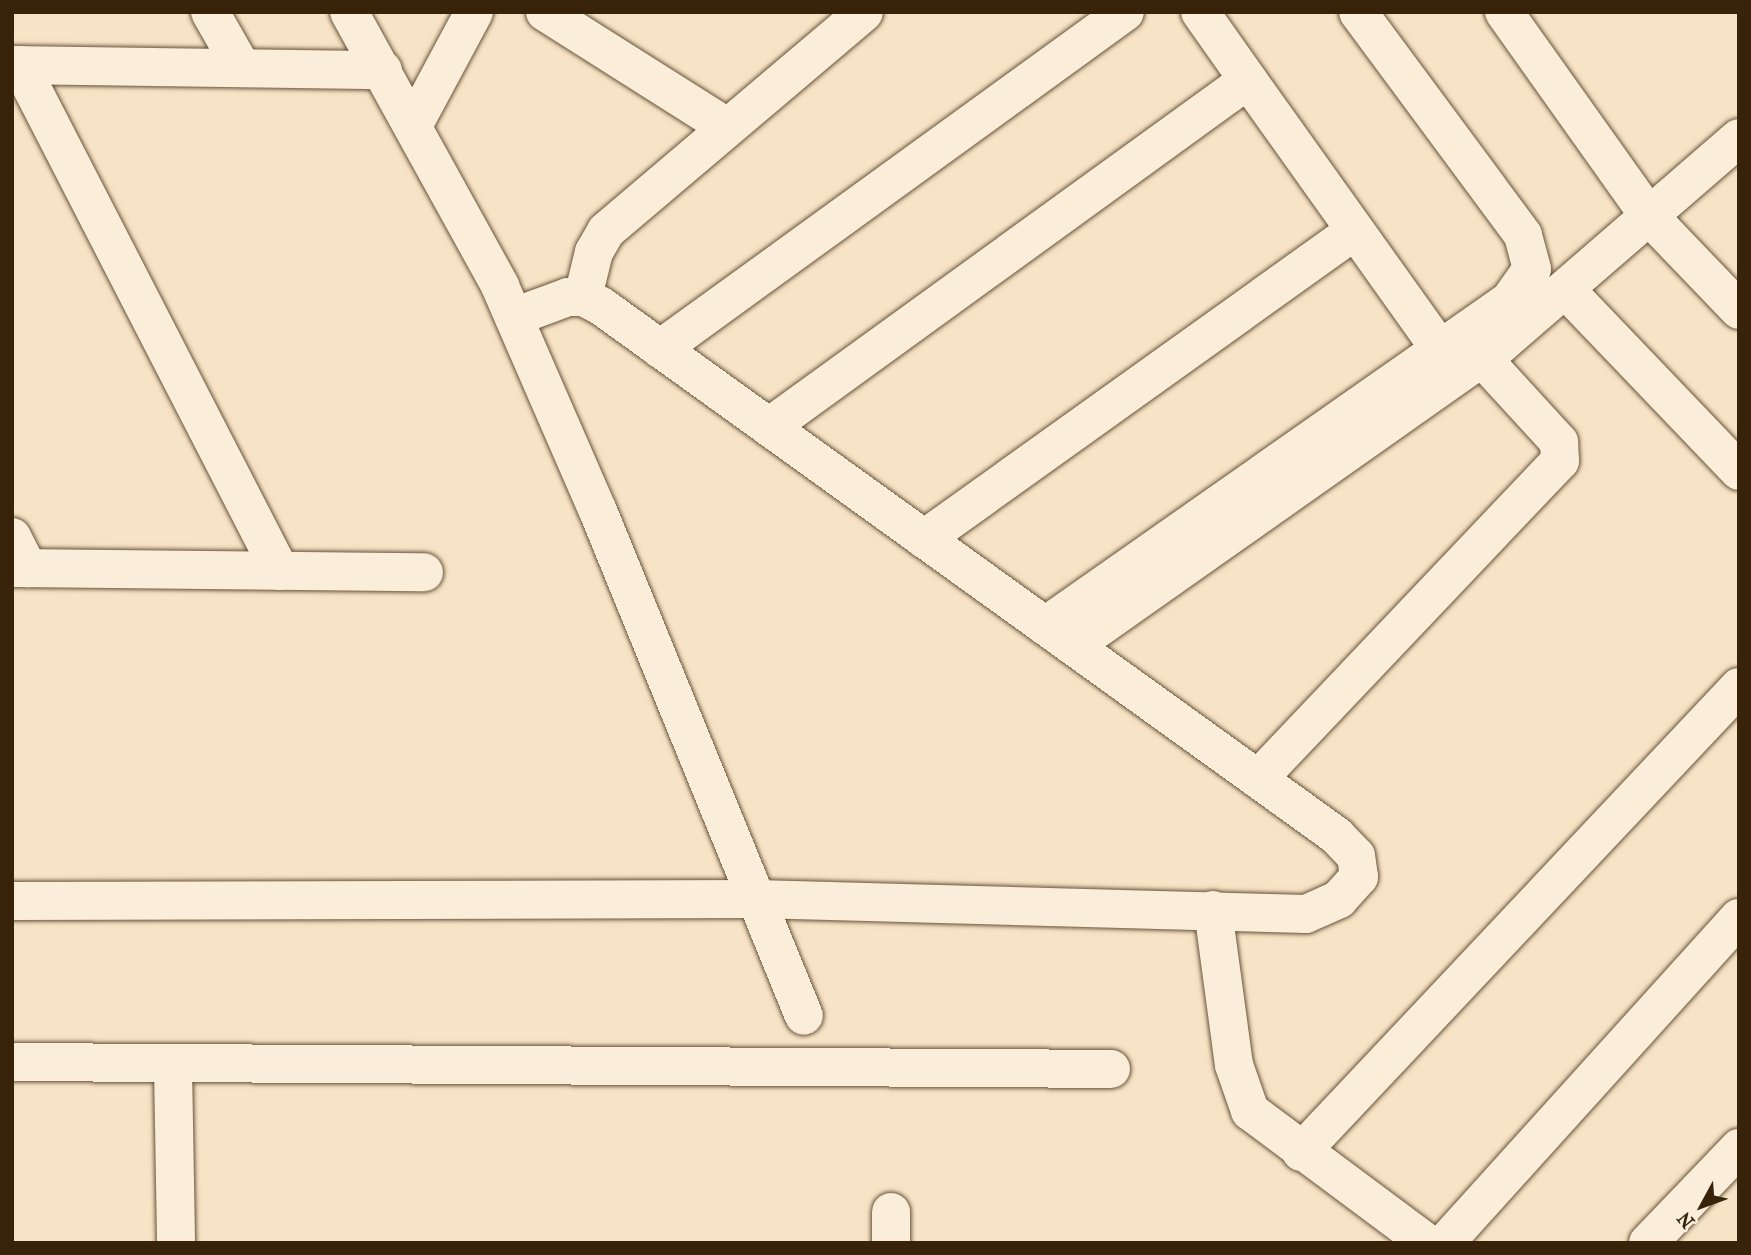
<!DOCTYPE html>
<style>
body{margin:0}
#map{position:relative;width:1751px;height:1255px;overflow:hidden;background:#f7e3c5;font-family:"IM FELL French Canon",serif}
div>[style]{position:absolute}
.roads{filter:drop-shadow(0 0 2px #685339) drop-shadow(0 0 2px #685339)}
.minor>*{height:38px;margin:-19px;padding:0 19px;transform-origin:19px;border-radius:19px;background:#faedd9}
span{translate:-50% -50%;white-space:nowrap;text-align:center;line-height:1.15;-webkit-text-stroke:7px #faedd9;paint-order:stroke}
.frame{position:absolute;inset:0;border:14px solid #38230a;pointer-events:none}
.north{position:absolute;left:1667px;top:1171px;width:70px;height:70px;-webkit-text-stroke:5px #faedd9;paint-order:stroke;rotate:229deg;font-size:19px;font-weight:700;line-height:28px;text-align:center;color:#38230a}
.north::after{content:'';display:block;margin:auto;width:24px;height:32px;background:#38230a;clip-path:polygon(50% 0,100% 100%,50% 72%,0 100%)}
</style>
<div id="map">
<div class="roads">
<div class="minor">
<i style="left:210px;top:12px;width:64px;rotate:60.3deg"></i>
<i style="left:349px;top:12px;width:313px;rotate:61.1deg"></i>
<i style="left:500px;top:286px;width:245px;rotate:66.5deg"></i>
<i style="left:598px;top:511px;width:545px;rotate:67.81deg"></i>
<i style="left:545px;top:12px;width:213px;rotate:32.3deg"></i>
<i style="left:1504px;top:12px;width:250px;rotate:54.6deg"></i>
<i style="left:1649px;top:216px;width:130px;rotate:46.2deg"></i>
<i style="left:12px;top:65px;width:371px;rotate:0.8deg"></i>
<i style="left:20px;top:65px;width:569px;rotate:62.8deg"></i>
<i style="left:1248px;top:80px;width:329px;rotate:54.5deg"></i>
<i style="left:414px;top:124px;width:127px;rotate:-61.8deg"></i>
<i style="left:1566px;top:290px;width:250px;rotate:46.3deg"></i>
<i style="left:583px;top:297px;width:46px;rotate:-76.3deg"></i>
<i style="left:594px;top:252px;width:24px;rotate:-60deg"></i>
<i style="left:606px;top:231px;width:338px;rotate:-40.3deg"></i>
<i style="left:660px;top:349px;width:574px;rotate:-35.93deg"></i>
<i style="left:769px;top:427px;width:591px;rotate:-35.92deg"></i>
<i style="left:1248px;top:80px;width:83px;rotate:-125.2deg"></i>
<i style="left:12px;top:537px;width:35px;rotate:63deg"></i>
<i style="left:924px;top:539px;width:528px;rotate:-35.59deg"></i>
<i style="left:12px;top:568px;width:412px;rotate:0.6deg"></i>
<i style="left:1045px;top:626px;width:568px;rotate:-35.03deg"></i>
<i style="left:1510px;top:300px;width:38px;rotate:-55deg"></i>
<i style="left:1532px;top:269px;width:35px;rotate:-105deg"></i>
<i style="left:1523px;top:235px;width:277px;rotate:-126.5deg"></i>
<i style="left:1073px;top:646px;width:522px;rotate:-35.18deg"></i>
<i style="left:1500px;top:345px;width:316px;rotate:-40.9deg"></i>
<i style="left:1258px;top:779px;width:439px;rotate:-46.5deg"></i>
<i style="left:1560px;top:461px;width:19px;rotate:-93deg"></i>
<i style="left:1559px;top:442px;width:114px;rotate:-132.5deg"></i>
<i style="left:12px;top:901px;width:744px;rotate:-0.15deg"></i>
<i style="left:756px;top:899px;width:550px;rotate:1.56deg"></i>
<i style="left:1306px;top:914px;width:36px;rotate:-24deg"></i>
<i style="left:1339px;top:899px;width:30px;rotate:-48deg"></i>
<i style="left:1359px;top:877px;width:21px;rotate:-98deg"></i>
<i style="left:1356px;top:856px;width:28px;rotate:-134deg"></i>
<i style="left:1337px;top:836px;width:907px;rotate:-144.24deg"></i>
<i style="left:601px;top:306px;width:20px;rotate:-153deg"></i>
<i style="left:583px;top:297px;width:15px;rotate:180deg"></i>
<i style="left:568px;top:297px;width:58px;rotate:159.7deg"></i>
<i style="left:1213px;top:910px;width:156px;rotate:82.3deg"></i>
<i style="left:1234px;top:1065px;width:49px;rotate:70.8deg"></i>
<i style="left:1250px;top:1111px;width:221px;rotate:36.7deg"></i>
<i style="left:12px;top:1062px;width:1099px;rotate:0.36deg"></i>
<i style="left:173px;top:1067px;width:176px;rotate:89deg"></i>
<i style="left:1301px;top:1152px;width:639px;rotate:-46.71deg"></i>
<i style="left:891px;top:1212px;width:31px;rotate:90deg"></i>
<i style="left:1445px;top:1243px;width:438px;rotate:-47.9deg"></i>
<i style="left:1648px;top:1243px;width:132px;rotate:-46.2deg"></i>
</div>
</div>
<div class="frame"></div>
<div class="north">N</div>
</div>
